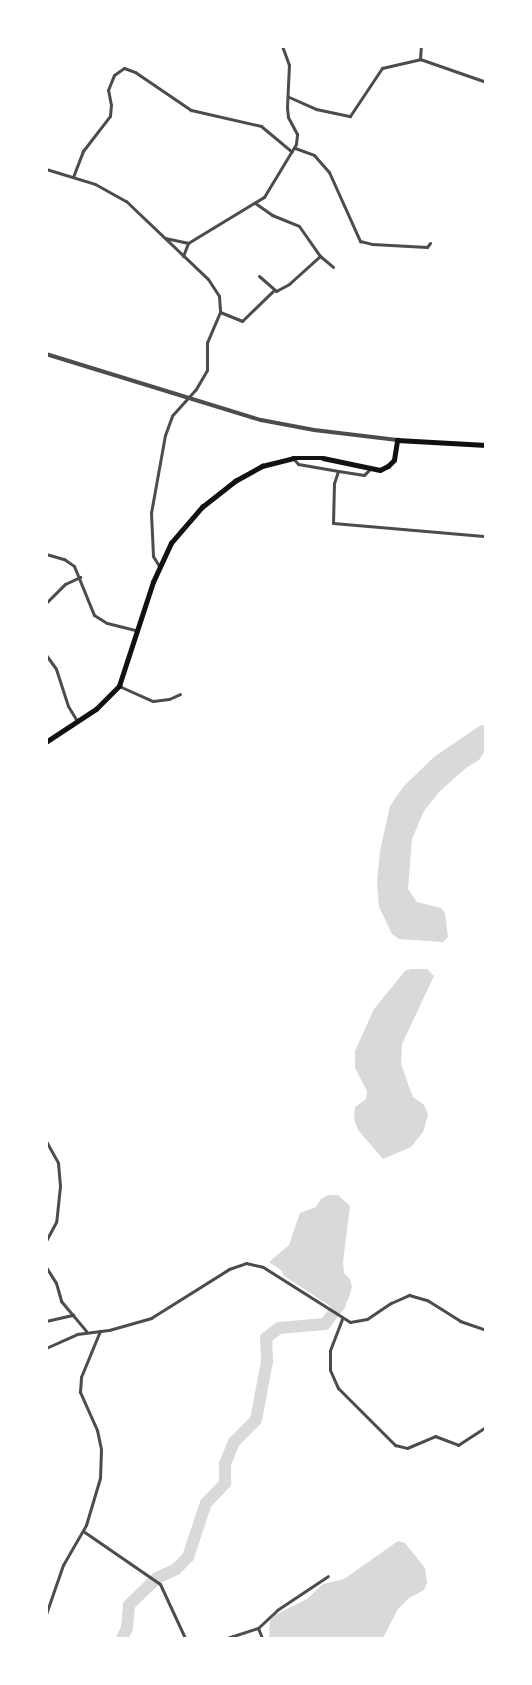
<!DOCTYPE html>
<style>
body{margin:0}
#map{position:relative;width:532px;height:1685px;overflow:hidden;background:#fff;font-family:"Roboto Condensed",sans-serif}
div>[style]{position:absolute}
.water>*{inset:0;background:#d9d9d9}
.river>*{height:12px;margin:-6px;padding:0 6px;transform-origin:6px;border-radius:6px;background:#d9d9d9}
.minor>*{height:3px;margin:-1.5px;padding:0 1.5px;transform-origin:1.5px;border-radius:1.5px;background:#4c4c4c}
.tertiary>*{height:4px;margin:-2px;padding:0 2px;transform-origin:2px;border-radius:2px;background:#4c4c4c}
.secondary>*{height:4.5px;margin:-2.25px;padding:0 2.25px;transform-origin:2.25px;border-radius:2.25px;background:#111}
span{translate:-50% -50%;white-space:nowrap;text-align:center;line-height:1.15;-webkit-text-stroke:4.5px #fff;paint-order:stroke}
.frame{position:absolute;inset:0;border:48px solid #fff;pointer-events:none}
</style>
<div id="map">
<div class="water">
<i style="clip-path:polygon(481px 725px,485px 726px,486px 749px,479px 760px,466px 768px,439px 792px,424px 811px,412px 839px,408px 889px,417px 902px,441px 908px,445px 913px,448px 937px,443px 942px,399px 939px,392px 934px,379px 907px,377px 882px,380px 851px,390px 806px,403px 787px,434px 757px)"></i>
<i style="clip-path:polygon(411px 969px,427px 969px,434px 976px,402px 1044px,401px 1063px,409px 1087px,413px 1097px,424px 1105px,428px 1115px,423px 1132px,411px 1147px,383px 1159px,358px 1130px,354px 1119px,355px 1107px,366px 1099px,367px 1091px,355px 1068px,355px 1051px,374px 1009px,405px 971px)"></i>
<i style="clip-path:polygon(328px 1195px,338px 1195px,350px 1206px,343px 1262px,344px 1273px,350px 1279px,352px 1287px,348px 1300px,339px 1312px,283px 1275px,282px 1271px,269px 1262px,289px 1245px,300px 1213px,316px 1207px,321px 1199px)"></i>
<i style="clip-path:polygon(398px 1541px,405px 1543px,425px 1568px,427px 1583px,424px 1590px,409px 1598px,398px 1609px,383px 1638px,269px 1638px,270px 1620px,275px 1615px,307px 1599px,323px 1584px,344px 1579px)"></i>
</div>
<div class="river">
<i style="left:122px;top:1638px;width:11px;rotate:-63deg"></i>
<i style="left:127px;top:1628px;width:23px;rotate:-85deg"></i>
<i style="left:129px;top:1605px;width:39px;rotate:-44deg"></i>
<i style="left:157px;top:1578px;width:21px;rotate:-25deg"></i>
<i style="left:176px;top:1569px;width:17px;rotate:-45deg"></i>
<i style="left:188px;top:1557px;width:57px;rotate:-71.6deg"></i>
<i style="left:206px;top:1503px;width:28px;rotate:-46deg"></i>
<i style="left:225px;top:1483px;width:19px;rotate:-90deg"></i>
<i style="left:225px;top:1464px;width:24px;rotate:-68deg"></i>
<i style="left:234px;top:1442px;width:31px;rotate:-45deg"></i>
<i style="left:256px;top:1420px;width:60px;rotate:-79.4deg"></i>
<i style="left:267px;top:1361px;width:23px;rotate:-92deg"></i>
<i style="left:266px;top:1338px;width:16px;rotate:-38deg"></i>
<i style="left:279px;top:1328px;width:46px;rotate:-5deg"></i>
<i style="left:325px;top:1324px;width:25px;rotate:-53deg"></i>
</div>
<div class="minor">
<i style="left:420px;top:59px;width:13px;rotate:-86deg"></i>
<i style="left:289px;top:97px;width:30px;rotate:24deg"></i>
<i style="left:316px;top:109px;width:35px;rotate:12deg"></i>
<i style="left:350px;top:116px;width:58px;rotate:-56.3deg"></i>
<i style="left:382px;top:68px;width:39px;rotate:-13deg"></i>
<i style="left:420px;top:59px;width:70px;rotate:19.2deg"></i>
<i style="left:295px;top:148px;width:20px;rotate:20deg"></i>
<i style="left:314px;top:155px;width:23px;rotate:49deg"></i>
<i style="left:329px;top:172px;width:76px;rotate:65.8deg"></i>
<i style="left:360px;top:241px;width:12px;rotate:14deg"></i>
<i style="left:372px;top:244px;width:55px;rotate:3.1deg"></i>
<i style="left:427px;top:247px;width:5px;rotate:-53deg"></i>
<i style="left:46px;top:169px;width:51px;rotate:17deg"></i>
<i style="left:95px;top:184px;width:35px;rotate:29deg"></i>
<i style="left:126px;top:201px;width:113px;rotate:43.6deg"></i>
<i style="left:208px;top:279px;width:20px;rotate:57deg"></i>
<i style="left:219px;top:296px;width:16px;rotate:86deg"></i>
<i style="left:220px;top:312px;width:33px;rotate:113deg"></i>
<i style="left:207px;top:342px;width:28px;rotate:90deg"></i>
<i style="left:207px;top:370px;width:22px;rotate:120deg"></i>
<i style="left:196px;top:389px;width:36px;rotate:132deg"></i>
<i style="left:172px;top:416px;width:20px;rotate:110deg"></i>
<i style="left:165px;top:435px;width:79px;rotate:100.2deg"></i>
<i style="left:151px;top:513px;width:43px;rotate:87.3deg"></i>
<i style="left:153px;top:556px;width:12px;rotate:59deg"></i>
<i style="left:73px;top:177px;width:28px;rotate:-69deg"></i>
<i style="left:83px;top:151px;width:44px;rotate:-52.4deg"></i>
<i style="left:110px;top:116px;width:11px;rotate:-85deg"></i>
<i style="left:111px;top:105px;width:15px;rotate:-101deg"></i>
<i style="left:108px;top:90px;width:16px;rotate:-68deg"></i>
<i style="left:114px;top:75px;width:12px;rotate:-35deg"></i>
<i style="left:124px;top:68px;width:12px;rotate:20deg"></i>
<i style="left:135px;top:72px;width:68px;rotate:34.2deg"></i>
<i style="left:191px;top:110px;width:72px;rotate:12.9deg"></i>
<i style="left:261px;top:126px;width:40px;rotate:40deg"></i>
<i style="left:255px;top:203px;width:21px;rotate:35deg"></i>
<i style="left:272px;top:215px;width:29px;rotate:22deg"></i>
<i style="left:299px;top:226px;width:37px;rotate:55deg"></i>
<i style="left:320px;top:256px;width:17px;rotate:40deg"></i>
<i style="left:165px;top:238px;width:24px;rotate:12deg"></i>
<i style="left:183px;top:256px;width:14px;rotate:-69deg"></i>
<i style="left:188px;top:243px;width:89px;rotate:-31.2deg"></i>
<i style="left:264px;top:197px;width:62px;rotate:-58.9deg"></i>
<i style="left:296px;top:144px;width:10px;rotate:-84deg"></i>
<i style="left:297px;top:134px;width:19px;rotate:-118deg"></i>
<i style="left:288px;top:117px;width:10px;rotate:-96deg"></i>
<i style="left:287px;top:107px;width:42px;rotate:-87.3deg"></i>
<i style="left:289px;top:65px;width:20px;rotate:-110deg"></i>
<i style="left:259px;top:276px;width:23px;rotate:41deg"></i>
<i style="left:276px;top:291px;width:15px;rotate:-28deg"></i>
<i style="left:289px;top:284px;width:42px;rotate:-42.1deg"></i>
<i style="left:220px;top:312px;width:24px;rotate:22deg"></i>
<i style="left:242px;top:321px;width:43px;rotate:-44.1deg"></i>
<i style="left:293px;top:458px;width:8px;rotate:50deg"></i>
<i style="left:298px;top:464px;width:41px;rotate:9.9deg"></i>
<i style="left:370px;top:469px;width:8px;rotate:135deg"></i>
<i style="left:364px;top:475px;width:26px;rotate:-171deg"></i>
<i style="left:338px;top:471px;width:13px;rotate:108deg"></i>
<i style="left:334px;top:483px;width:40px;rotate:91.4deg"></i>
<i style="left:333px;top:523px;width:154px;rotate:4.9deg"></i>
<i style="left:46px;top:554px;width:19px;rotate:16deg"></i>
<i style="left:64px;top:559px;width:12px;rotate:35deg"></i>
<i style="left:74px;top:566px;width:53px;rotate:67.8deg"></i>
<i style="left:94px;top:615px;width:15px;rotate:32deg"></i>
<i style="left:107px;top:623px;width:32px;rotate:14deg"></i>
<i style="left:46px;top:603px;width:27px;rotate:-45deg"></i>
<i style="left:65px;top:584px;width:17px;rotate:-25deg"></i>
<i style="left:46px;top:655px;width:17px;rotate:54deg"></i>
<i style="left:56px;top:669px;width:39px;rotate:72deg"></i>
<i style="left:68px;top:706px;width:17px;rotate:59deg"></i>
<i style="left:119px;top:686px;width:37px;rotate:24deg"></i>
<i style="left:153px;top:701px;width:16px;rotate:-7deg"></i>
<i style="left:169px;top:699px;width:12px;rotate:-24deg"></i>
<i style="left:46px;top:1141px;width:25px;rotate:61deg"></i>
<i style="left:58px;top:1163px;width:23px;rotate:85deg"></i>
<i style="left:60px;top:1186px;width:36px;rotate:96deg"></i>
<i style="left:56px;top:1222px;width:21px;rotate:118deg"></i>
<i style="left:46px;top:1267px;width:19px;rotate:58deg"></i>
<i style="left:56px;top:1283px;width:19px;rotate:74deg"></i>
<i style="left:61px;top:1301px;width:39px;rotate:50deg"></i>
<i style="left:342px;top:1319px;width:34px;rotate:111deg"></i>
<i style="left:330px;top:1351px;width:19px;rotate:90deg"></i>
<i style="left:330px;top:1370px;width:20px;rotate:66deg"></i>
<i style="left:338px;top:1388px;width:81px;rotate:45deg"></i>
<i style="left:395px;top:1445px;width:12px;rotate:14deg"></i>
<i style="left:407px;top:1448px;width:30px;rotate:-23deg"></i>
<i style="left:435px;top:1436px;width:25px;rotate:21deg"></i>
<i style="left:458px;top:1445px;width:33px;rotate:-33deg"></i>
<i style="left:46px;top:1321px;width:28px;rotate:-13deg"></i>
<i style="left:46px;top:1348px;width:34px;rotate:-24deg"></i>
<i style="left:77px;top:1334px;width:32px;rotate:-7deg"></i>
<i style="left:109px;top:1330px;width:44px;rotate:-15.9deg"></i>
<i style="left:151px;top:1318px;width:92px;rotate:-32.1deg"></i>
<i style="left:229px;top:1269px;width:18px;rotate:-19deg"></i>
<i style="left:246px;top:1263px;width:17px;rotate:13deg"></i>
<i style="left:263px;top:1267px;width:103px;rotate:32.3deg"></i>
<i style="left:350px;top:1322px;width:17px;rotate:-10deg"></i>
<i style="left:367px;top:1319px;width:29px;rotate:-34deg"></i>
<i style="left:391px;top:1303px;width:20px;rotate:-24deg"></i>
<i style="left:409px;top:1295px;width:19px;rotate:16deg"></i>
<i style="left:427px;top:1300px;width:39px;rotate:32deg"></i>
<i style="left:460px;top:1321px;width:28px;rotate:19deg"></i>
<i style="left:83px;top:1531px;width:93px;rotate:34.5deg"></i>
<i style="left:160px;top:1584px;width:60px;rotate:65.2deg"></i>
<i style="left:46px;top:1614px;width:52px;rotate:-70.9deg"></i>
<i style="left:63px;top:1565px;width:46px;rotate:-60.1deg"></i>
<i style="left:86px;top:1525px;width:49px;rotate:-73.4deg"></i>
<i style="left:100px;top:1478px;width:29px;rotate:-88deg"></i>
<i style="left:101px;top:1449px;width:19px;rotate:-102deg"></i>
<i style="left:97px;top:1430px;width:42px;rotate:-114.1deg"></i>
<i style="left:80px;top:1392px;width:15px;rotate:-86deg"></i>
<i style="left:81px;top:1377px;width:50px;rotate:-67.6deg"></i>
<i style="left:258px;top:1628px;width:11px;rotate:68deg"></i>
<i style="left:227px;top:1638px;width:33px;rotate:-18deg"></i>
<i style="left:258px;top:1628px;width:26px;rotate:-43deg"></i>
<i style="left:277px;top:1610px;width:61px;rotate:-33.7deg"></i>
</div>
<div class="tertiary">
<i style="left:46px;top:354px;width:225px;rotate:17.1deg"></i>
<i style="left:261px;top:420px;width:54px;rotate:10.7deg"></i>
<i style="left:314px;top:430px;width:84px;rotate:6.9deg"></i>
</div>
<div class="secondary">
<i style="left:46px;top:742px;width:60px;rotate:-33.4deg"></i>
<i style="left:96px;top:709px;width:33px;rotate:-45deg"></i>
<i style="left:119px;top:686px;width:109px;rotate:-71.9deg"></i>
<i style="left:153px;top:582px;width:43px;rotate:-65.2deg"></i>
<i style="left:171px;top:543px;width:48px;rotate:-49.3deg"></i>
<i style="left:202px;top:507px;width:42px;rotate:-38.2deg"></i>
<i style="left:235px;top:481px;width:31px;rotate:-29deg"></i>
<i style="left:262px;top:466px;width:32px;rotate:-14deg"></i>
<i style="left:293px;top:458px;width:30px"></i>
<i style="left:323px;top:458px;width:58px;rotate:11.9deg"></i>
<i style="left:380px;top:470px;width:9px;rotate:-27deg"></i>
<i style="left:388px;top:466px;width:8px;rotate:-45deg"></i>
<i style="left:394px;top:460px;width:20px;rotate:-81deg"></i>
<i style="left:397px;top:440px;width:89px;rotate:3.2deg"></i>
</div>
<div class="frame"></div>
</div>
